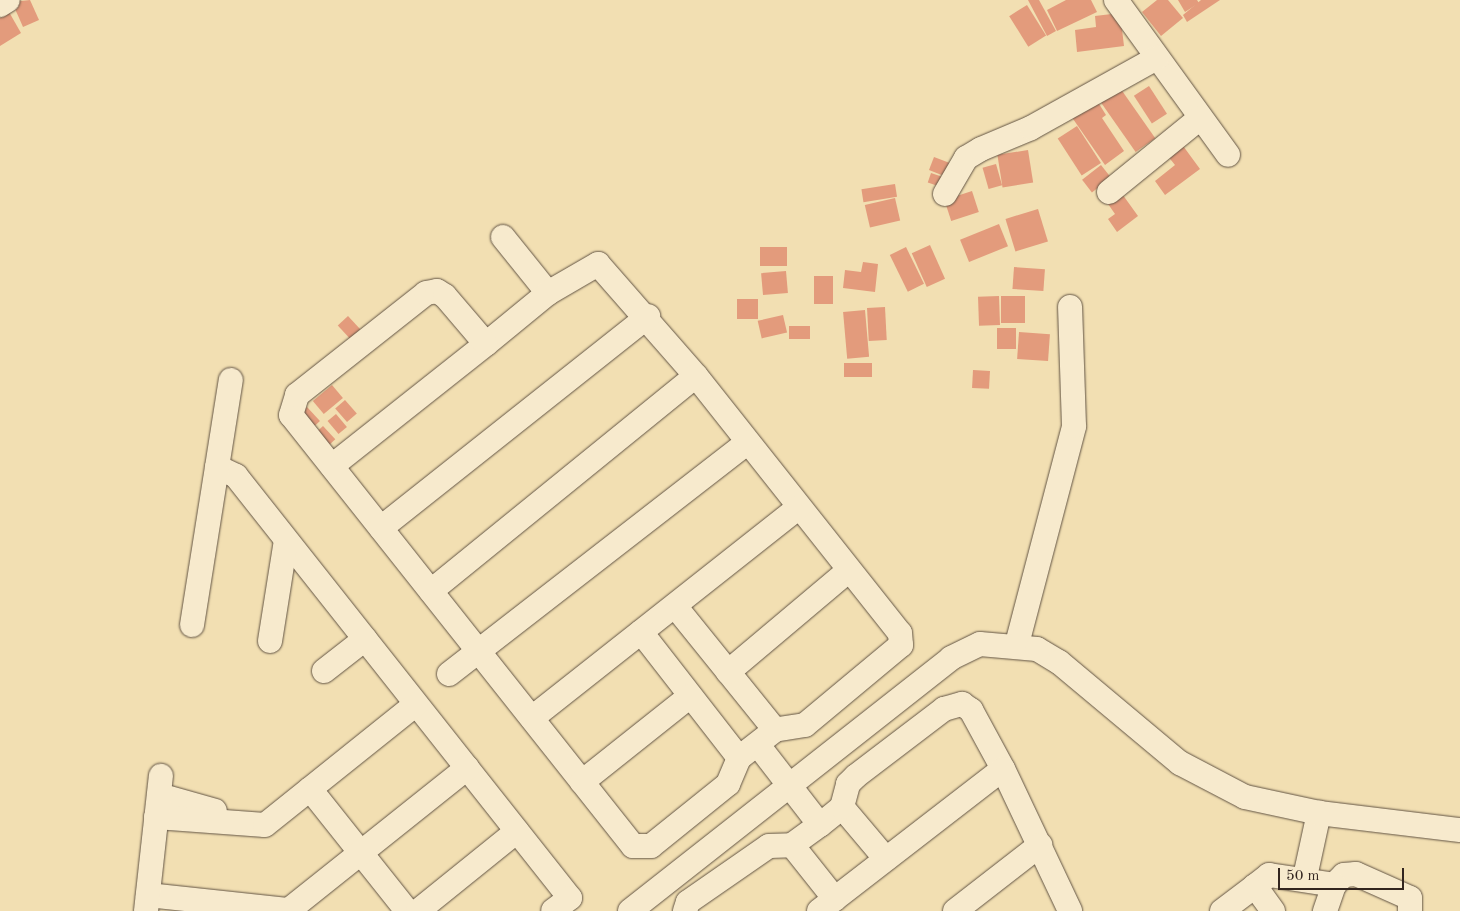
<!DOCTYPE html>
<style>
body{margin:0}
#map{position:relative;width:1460px;height:911px;overflow:hidden;background:#f2dfb2;font-family:"Old Standard TT",serif}
div>[style]{position:absolute}
.building>*{inset:0;background:#e39b7c;transform-origin:0 0}
.roads{filter:drop-shadow(0 0 1px #625444) drop-shadow(0 0 1px #625444)}
.minor>*{height:24px;margin:-12px;padding:0 12px;transform-origin:12px;border-radius:12px;background:#f7eacd}
span{translate:-50% -50%;white-space:nowrap;text-align:center;line-height:1.15;-webkit-text-stroke:4.5px #f7eacd;paint-order:stroke}
.scale{position:absolute;left:1278px;top:868px;width:126px;height:22px;box-sizing:border-box;border:2px solid #32251f;border-top:0;padding-left:6px;font-size:15px;line-height:18px;white-space:nowrap;color:#32251f;-webkit-text-stroke:4px #f7eacd;paint-order:stroke}
</style>
<div id="map">
<div class="building">
<i style="clip-path:polygon(30px 0,39px 20px,23px 27px,12px 2px)"></i>
<i style="clip-path:polygon(1028px 0,1039px 0,1056px 31px,1047px 36px)"></i>
<i style="clip-path:polygon(1066px 0,1091px 0,1097px 12px,1057px 31px,1047px 10px)"></i>
<i style="clip-path:polygon(1157px 0,1168px 0,1183px 18px,1161px 36px,1142px 12px)"></i>
<i style="clip-path:polygon(1178px 0,1197px 0,1199px 3px,1185px 12px)"></i>
<i style="clip-path:polygon(1201px 0,1220px 0,1187px 22px,1183px 15px)"></i>
<i style="left:1027px;top:5px;width:36px;height:21px;rotate:58deg"></i>
<i style="clip-path:polygon(9px 12px,21px 33px,0 46px,0 18px)"></i>
<i style="clip-path:polygon(1120px 13px,1124px 46px,1077px 52px,1075px 30px,1096px 27px,1095px 16px)"></i>
<i style="left:1118px;top:85px;width:65px;height:24px;rotate:55deg"></i>
<i style="left:1149px;top:86px;width:33px;height:18px;rotate:57deg"></i>
<i style="clip-path:polygon(1096px 99px,1106px 115px,1102px 118px,1124px 151px,1105px 165px,1071px 116px)"></i>
<i style="left:1077px;top:126px;width:44px;height:23px;rotate:57deg"></i>
<i style="clip-path:polygon(1178px 139px,1200px 169px,1165px 195px,1155px 181px,1175px 165px,1163px 150px)"></i>
<i style="left:1028px;top:150px;width:33px;height:31px;rotate:81deg"></i>
<i style="left:934px;top:157px;width:19px;height:14px;rotate:21deg"></i>
<i style="left:996px;top:164px;width:22px;height:14px;rotate:74deg"></i>
<i style="left:1101px;top:165px;width:16px;height:24px;rotate:52deg"></i>
<i style="left:931px;top:173px;width:18px;height:10px;rotate:19deg"></i>
<i style="left:895px;top:184px;width:13px;height:34px;rotate:81deg"></i>
<i style="left:972px;top:191px;width:22px;height:29px;rotate:72deg"></i>
<i style="clip-path:polygon(1120px 191px,1138px 216px,1117px 232px,1108px 219px,1115px 214px,1106px 201px)"></i>
<i style="left:895px;top:198px;width:23px;height:31px;rotate:77deg"></i>
<i style="left:1038px;top:209px;width:34px;height:34px;rotate:73deg"></i>
<i style="left:999px;top:224px;width:24px;height:42px;rotate:68deg"></i>
<i style="left:930px;top:245px;width:37px;height:20px;rotate:66deg"></i>
<i style="left:760px;top:247px;width:27px;height:19px"></i>
<i style="left:906px;top:247px;width:41px;height:18px;rotate:64deg"></i>
<i style="clip-path:polygon(863px 262px,878px 264px,875px 292px,843px 288px,845px 270px,861px 272px)"></i>
<i style="left:1014px;top:267px;width:31px;height:22px;rotate:4deg"></i>
<i style="left:786px;top:271px;width:22px;height:25px;rotate:85deg"></i>
<i style="left:814px;top:276px;width:19px;height:28px"></i>
<i style="left:999px;top:296px;width:29px;height:21px;rotate:88deg"></i>
<i style="left:1025px;top:296px;width:27px;height:24px;rotate:90deg"></i>
<i style="left:758px;top:299px;width:20px;height:21px;rotate:90deg"></i>
<i style="left:885px;top:307px;width:33px;height:18px;rotate:87deg"></i>
<i style="left:865px;top:310px;width:47px;height:22px;rotate:85deg"></i>
<i style="left:783px;top:315px;width:18px;height:26px;rotate:77deg"></i>
<i style="left:348px;top:316px;width:18px;height:14px;rotate:47deg"></i>
<i style="left:789px;top:326px;width:21px;height:13px"></i>
<i style="left:997px;top:328px;width:19px;height:21px"></i>
<i style="left:1019px;top:332px;width:31px;height:27px;rotate:4deg"></i>
<i style="left:872px;top:363px;width:14px;height:28px;rotate:90deg"></i>
<i style="left:973px;top:370px;width:17px;height:18px;rotate:3deg"></i>
<i style="left:332px;top:385px;width:17px;height:25px;rotate:50deg"></i>
<i style="left:345px;top:400px;width:18px;height:13px;rotate:49deg"></i>
<i style="left:307px;top:407px;width:19px;height:13px;rotate:47deg"></i>
<i style="left:336px;top:414px;width:17px;height:11px;rotate:50deg"></i>
<i style="left:323px;top:426px;width:18px;height:15px;rotate:47deg"></i>
</div>
<div class="roads">
<div class="minor">
<i style="left:1116px;top:0;width:191px;rotate:54.1deg"></i>
<i style="left:0;top:5px;width:9px;rotate:-32deg"></i>
<i style="left:1109px;top:192px;width:117px;rotate:-39.1deg"></i>
<i style="left:945px;top:194px;width:42px;rotate:-59.7deg"></i>
<i style="left:966px;top:158px;width:17px;rotate:-31deg"></i>
<i style="left:981px;top:149px;width:54px;rotate:-22.8deg"></i>
<i style="left:1031px;top:128px;width:144px;rotate:-29.1deg"></i>
<i style="left:503px;top:237px;width:72px;rotate:51.2deg"></i>
<i style="left:332px;top:466px;width:196px;rotate:-38.4deg"></i>
<i style="left:486px;top:344px;width:80px;rotate:-39.4deg"></i>
<i style="left:548px;top:293px;width:58px;rotate:-30.1deg"></i>
<i style="left:598px;top:264px;width:149px;rotate:48.8deg"></i>
<i style="left:696px;top:376px;width:328px;rotate:51.6deg"></i>
<i style="left:900px;top:633px;width:12px;rotate:85deg"></i>
<i style="left:901px;top:645px;width:125px;rotate:140.2deg"></i>
<i style="left:805px;top:725px;width:30px;rotate:171deg"></i>
<i style="left:775px;top:730px;width:46px;rotate:142.1deg"></i>
<i style="left:739px;top:758px;width:28px;rotate:113deg"></i>
<i style="left:728px;top:784px;width:99px;rotate:141.2deg"></i>
<i style="left:651px;top:846px;width:18px;rotate:180deg"></i>
<i style="left:633px;top:846px;width:550px;rotate:-128.43deg"></i>
<i style="left:291px;top:415px;width:21px;rotate:-73deg"></i>
<i style="left:297px;top:395px;width:164px;rotate:-38.3deg"></i>
<i style="left:426px;top:293px;width:11px;rotate:-10deg"></i>
<i style="left:437px;top:291px;width:9px;rotate:32deg"></i>
<i style="left:445px;top:296px;width:63px;rotate:49.5deg"></i>
<i style="left:217px;top:467px;width:21px;rotate:25deg"></i>
<i style="left:236px;top:476px;width:538px;rotate:51.64deg"></i>
<i style="left:570px;top:898px;width:21px;rotate:143deg"></i>
<i style="left:381px;top:528px;width:341px;rotate:-38.4deg"></i>
<i style="left:431px;top:591px;width:341px;rotate:-39.1deg"></i>
<i style="left:675px;top:606px;width:159px;rotate:51.1deg"></i>
<i style="left:192px;top:625px;width:248px;rotate:-81deg"></i>
<i style="left:641px;top:632px;width:160px;rotate:52.1deg"></i>
<i style="left:270px;top:641px;width:102px;rotate:-81deg"></i>
<i style="left:1017px;top:644px;width:225px;rotate:-75.3deg"></i>
<i style="left:1074px;top:426px;width:119px;rotate:-91.9deg"></i>
<i style="left:324px;top:671px;width:52px;rotate:-38deg"></i>
<i style="left:728px;top:672px;width:157px;rotate:-40.1deg"></i>
<i style="left:449px;top:674px;width:378px;rotate:-37.8deg"></i>
<i style="left:532px;top:718px;width:339px;rotate:-38.3deg"></i>
<i style="left:758px;top:745px;width:101px;rotate:52.2deg"></i>
<i style="left:582px;top:782px;width:138px;rotate:-38.5deg"></i>
<i style="left:310px;top:789px;width:156px;rotate:51.5deg"></i>
<i style="left:159px;top:795px;width:58px;rotate:15.9deg"></i>
<i style="left:842px;top:807px;width:68px;rotate:49.8deg"></i>
<i style="left:156px;top:817px;width:109px;rotate:4.2deg"></i>
<i style="left:265px;top:825px;width:193px;rotate:-38.7deg"></i>
<i style="left:792px;top:845px;width:69px;rotate:51.5deg"></i>
<i style="left:1305px;top:877px;width:66px;rotate:-77.7deg"></i>
<i style="left:1334px;top:885px;width:14px;rotate:-45deg"></i>
<i style="left:1344px;top:875px;width:12px;rotate:-5deg"></i>
<i style="left:1356px;top:874px;width:59px;rotate:24deg"></i>
<i style="left:1410px;top:898px;width:13px;rotate:90deg"></i>
<i style="left:148px;top:895px;width:142px;rotate:6.1deg"></i>
<i style="left:289px;top:910px;width:228px;rotate:-38.6deg"></i>
<i style="left:146px;top:911px;width:136px;rotate:-83.7deg"></i>
<i style="left:418px;top:911px;width:127px;rotate:-38.9deg"></i>
<i style="left:630px;top:911px;width:409px;rotate:-38.2deg"></i>
<i style="left:951px;top:658px;width:32px;rotate:-26deg"></i>
<i style="left:980px;top:644px;width:57px;rotate:5deg"></i>
<i style="left:1037px;top:649px;width:26px;rotate:31deg"></i>
<i style="left:1059px;top:662px;width:158px;rotate:39.9deg"></i>
<i style="left:1180px;top:763px;width:73px;rotate:27.6deg"></i>
<i style="left:1245px;top:797px;width:76px;rotate:12.2deg"></i>
<i style="left:1319px;top:813px;width:142px;rotate:6.9deg"></i>
<i style="left:685px;top:911px;width:9px;rotate:-72deg"></i>
<i style="left:688px;top:902px;width:98px;rotate:-34.7deg"></i>
<i style="left:769px;top:846px;width:23px;rotate:-2deg"></i>
<i style="left:792px;top:845px;width:34px;rotate:-36deg"></i>
<i style="left:820px;top:825px;width:28px;rotate:-39deg"></i>
<i style="left:842px;top:807px;width:24px;rotate:-75deg"></i>
<i style="left:848px;top:784px;width:11px;rotate:-45deg"></i>
<i style="left:856px;top:776px;width:111px;rotate:-37.3deg"></i>
<i style="left:944px;top:709px;width:19px;rotate:-16deg"></i>
<i style="left:962px;top:704px;width:11px;rotate:34deg"></i>
<i style="left:971px;top:710px;width:67px;rotate:61.5deg"></i>
<i style="left:1003px;top:769px;width:157px;rotate:64.7deg"></i>
<i style="left:819px;top:911px;width:232px;rotate:-37.7deg"></i>
<i style="left:955px;top:911px;width:108px;rotate:-37.8deg"></i>
<i style="left:1222px;top:911px;width:41px;rotate:-37.1deg"></i>
<i style="left:1273px;top:911px;width:31px;rotate:-126deg"></i>
<i style="left:1255px;top:886px;width:18px;rotate:-38deg"></i>
<i style="left:1269px;top:875px;width:66px;rotate:8.7deg"></i>
<i style="left:1334px;top:885px;width:28px;rotate:109deg"></i>
</div>
</div>
<div class="scale">50 m</div>
</div>
